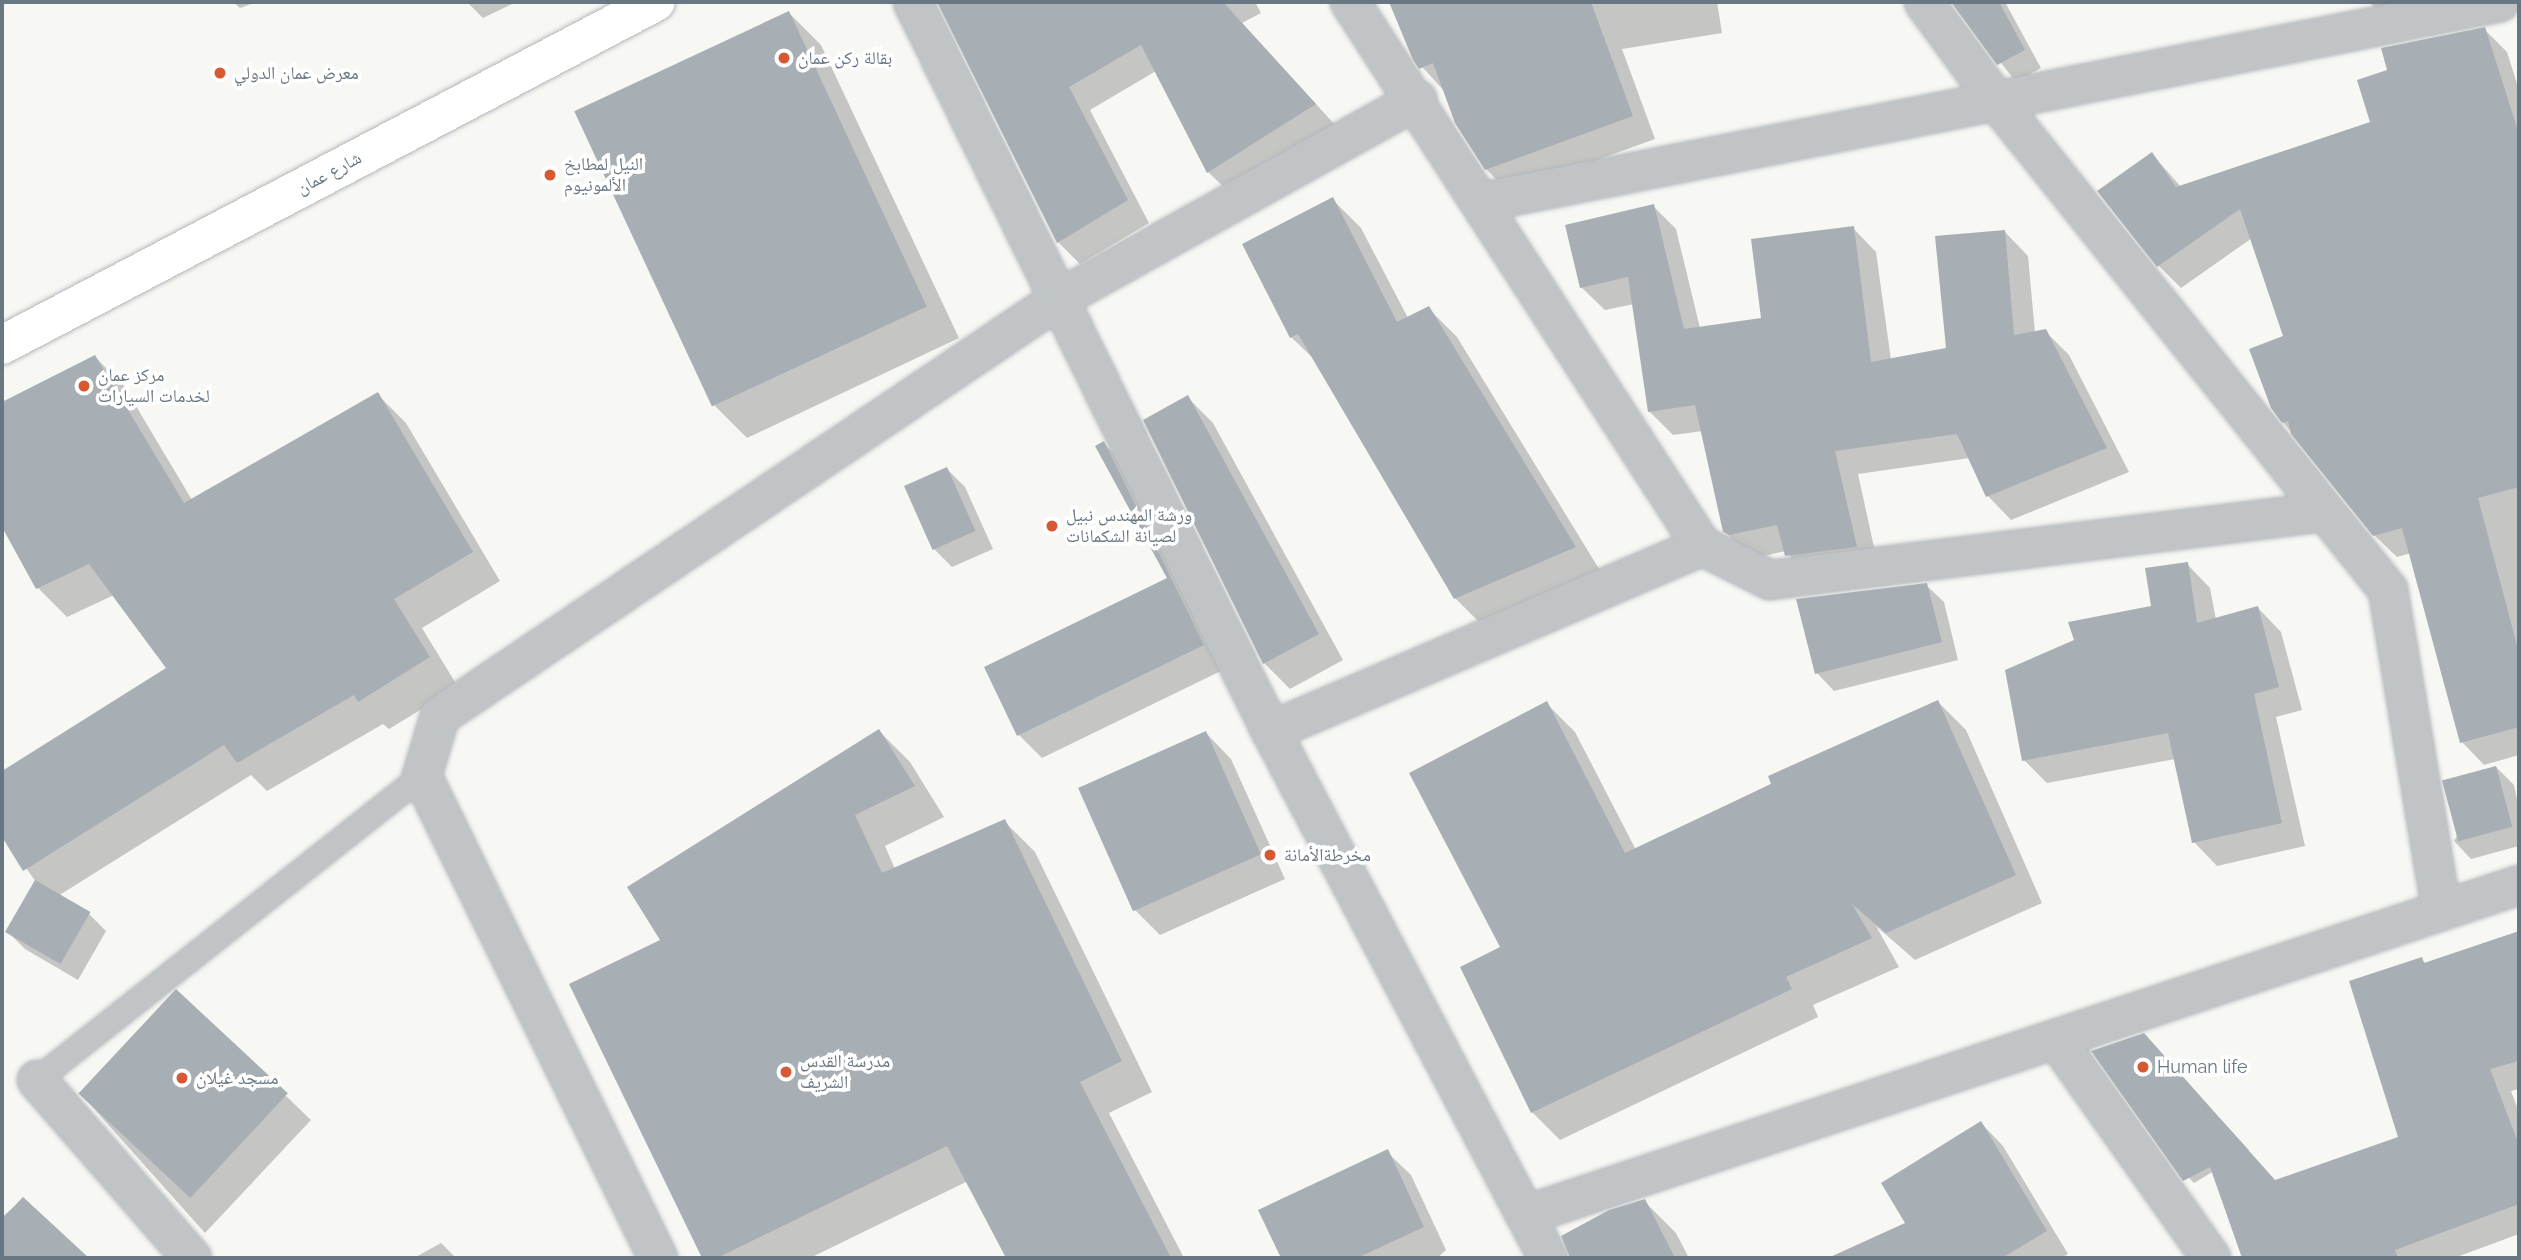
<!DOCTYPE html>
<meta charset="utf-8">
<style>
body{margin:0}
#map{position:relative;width:2521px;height:1260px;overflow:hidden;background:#f7f7f4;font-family:Raleway,"Noto Naskh Arabic",sans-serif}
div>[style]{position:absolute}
.shadow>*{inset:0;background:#0003}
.building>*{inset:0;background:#a8afb4;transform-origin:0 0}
.roads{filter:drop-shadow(0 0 2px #b3b8bb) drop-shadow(0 0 2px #b3b8bb)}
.lane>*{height:24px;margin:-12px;padding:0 12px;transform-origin:12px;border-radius:12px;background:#c0c4c7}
.street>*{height:38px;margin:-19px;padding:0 19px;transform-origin:19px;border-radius:19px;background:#c0c4c7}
.secondary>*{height:38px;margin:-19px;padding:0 19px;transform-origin:19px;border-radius:19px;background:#fff}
.dots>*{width:19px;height:19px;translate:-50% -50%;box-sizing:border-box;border:4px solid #fff;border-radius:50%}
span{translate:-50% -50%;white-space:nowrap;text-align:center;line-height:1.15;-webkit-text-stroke:7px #fff;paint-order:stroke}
.poi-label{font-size:18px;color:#687782}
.left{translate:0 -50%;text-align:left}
.street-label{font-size:18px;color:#687782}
.frame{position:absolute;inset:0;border:4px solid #687782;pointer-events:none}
</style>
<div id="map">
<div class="shadow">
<i style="clip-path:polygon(233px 2px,257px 2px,240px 8px)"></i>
<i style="clip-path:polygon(467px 2px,516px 2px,483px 18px)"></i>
<i style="clip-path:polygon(934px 2px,1255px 2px,1261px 13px,1242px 23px,1337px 127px,1231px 194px,1208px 172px,1156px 71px,1090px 110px,1149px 223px,1080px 264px,1058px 242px,940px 4px)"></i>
<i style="clip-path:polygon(1391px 2px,1717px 2px,1722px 33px,1622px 49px,1655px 139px,1509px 192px,1486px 169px,1444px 91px,1415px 59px)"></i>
<i style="clip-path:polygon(1953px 2px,2005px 2px,2041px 68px,2016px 82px)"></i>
<i style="clip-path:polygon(2369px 2px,2489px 2px,2388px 22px)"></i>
<i style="clip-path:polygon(789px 13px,821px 45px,959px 338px,747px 438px,715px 406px)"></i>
<i style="clip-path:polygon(2484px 29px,2507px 52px,2519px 90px,2519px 755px,2484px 765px,2462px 742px,2411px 553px,2397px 557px,2374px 535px,2283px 422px,2286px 337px,2252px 238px,2181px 288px,2158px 265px,2152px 154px,2181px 187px,2372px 123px,2389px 71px)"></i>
<i style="clip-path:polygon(1332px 199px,1361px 228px,1408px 318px,1428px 308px,1457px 337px,1604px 577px,1484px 627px,1455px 598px,1316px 361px,1291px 337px)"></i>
<i style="clip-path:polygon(1653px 206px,1676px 229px,1700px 328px,1763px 320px,1853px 228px,1876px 252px,1891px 360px,1948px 349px,2005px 232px,2028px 256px,2035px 333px,2045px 331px,2069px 355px,2129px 472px,2011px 520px,1988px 496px,1970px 458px,1858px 474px,1879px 570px,1810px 579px,1786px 551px,1754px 558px,1748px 555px,1724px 531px,1703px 431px,1673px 435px,1649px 411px,1634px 304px,1605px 310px,1581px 287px)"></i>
<i style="clip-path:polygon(95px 357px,124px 386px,192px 500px,377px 394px,406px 423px,500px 581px,422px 628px,458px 687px,389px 729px,383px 724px,267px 791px,251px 775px,58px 896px,88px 913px,106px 931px,78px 980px,25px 949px,7px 931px,36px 882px,2px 834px,2px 773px,169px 669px,114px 595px,67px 617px,38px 588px,2px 523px,2px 403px)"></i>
<i style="clip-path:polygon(1188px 398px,1213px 423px,1343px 660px,1290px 689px,1264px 663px)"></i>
<i style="clip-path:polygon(1104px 443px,1127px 467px,1225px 669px,1042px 758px,1019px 735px,1170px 579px)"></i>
<i style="clip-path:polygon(947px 469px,965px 487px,993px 549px,952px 567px,934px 549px,907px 487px)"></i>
<i style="clip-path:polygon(2187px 564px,2210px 588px,2216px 620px,2258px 608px,2281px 632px,2302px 710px,2276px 717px,2305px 846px,2217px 866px,2194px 842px,2175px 759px,2047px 783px,2024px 760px)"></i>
<i style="clip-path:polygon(1926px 585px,1944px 602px,1958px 660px,1834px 691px,1817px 673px)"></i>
<i style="clip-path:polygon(1938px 702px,1966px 730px,2042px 903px,1915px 960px,1876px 926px,1899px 967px,1813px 1005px,1818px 1017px,1560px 1140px,1532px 1112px,1502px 948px,1547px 704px,1575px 732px,1636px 850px)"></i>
<i style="clip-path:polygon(879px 731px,910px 762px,944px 817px,885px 846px,895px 869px,1004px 821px,1035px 852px,1152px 1092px,1109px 1113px,1184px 1258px,1008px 1258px,968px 1181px,810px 1258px,704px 1258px,571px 985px,663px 940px)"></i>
<i style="clip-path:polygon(1206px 733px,1231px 759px,1285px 879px,1160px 935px,1134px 909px)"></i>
<i style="clip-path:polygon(2496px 767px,2514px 785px,2519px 808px,2519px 846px,2471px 859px,2454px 841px)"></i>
<i style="clip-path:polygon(2519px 932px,2519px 1089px,2511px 1091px,2519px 1112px,2519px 1234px,2454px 1258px,2244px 1258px,2221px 1193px,2276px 1181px,2400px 1138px,2421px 959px,2426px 964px)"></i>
<i style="clip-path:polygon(2143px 1035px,2249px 1150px,2194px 1183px,2169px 1157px)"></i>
<i style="clip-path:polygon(79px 1092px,285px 1095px,311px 1120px,205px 1233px)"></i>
<i style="clip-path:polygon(1981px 1123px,2003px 1146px,2068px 1254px,2061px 1258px,1833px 1258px,1908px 1224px)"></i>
<i style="clip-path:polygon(1387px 1152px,1411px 1175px,1446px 1250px,1437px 1258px,1283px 1258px,1261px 1211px)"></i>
<i style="clip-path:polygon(23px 1199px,87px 1258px,2px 1258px,2px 1217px)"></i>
<i style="clip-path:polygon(1644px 1201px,1676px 1233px,1689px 1258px,1571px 1258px,1563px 1236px)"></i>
<i style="clip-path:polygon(441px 1243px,456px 1258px,414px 1258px)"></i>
</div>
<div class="building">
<i style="clip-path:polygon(937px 2px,1223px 2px,1316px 104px,1207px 173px,1141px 45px,1069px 87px,1128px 200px,1057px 243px)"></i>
<i style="clip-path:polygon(1389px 2px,1591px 2px,1633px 116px,1485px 170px,1455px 123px,1433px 63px,1419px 69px,1413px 60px)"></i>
<i style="clip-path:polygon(1951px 2px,1999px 2px,2025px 50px,1997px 65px)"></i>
<i style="left:789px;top:11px;width:326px;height:237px;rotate:65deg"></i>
<i style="clip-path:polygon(2485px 27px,2519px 134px,2519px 487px,2478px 498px,2519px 653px,2519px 727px,2460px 743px,2402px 528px,2373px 536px,2291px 434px,2288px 421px,2282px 423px,2271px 408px,2249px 349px,2283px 336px,2240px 209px,2157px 267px,2097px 191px,2152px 152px,2176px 187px,2370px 122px,2357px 80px,2387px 70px,2381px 48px)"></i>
<i style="clip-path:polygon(1333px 197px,1397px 322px,1429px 306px,1576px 547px,1454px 599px,1298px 334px,1290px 338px,1242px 244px)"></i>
<i style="clip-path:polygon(1654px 204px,1684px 329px,1761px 318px,1751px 239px,1854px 226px,1871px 362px,1946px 348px,1935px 236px,2005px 230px,2014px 335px,2046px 329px,2107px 448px,1986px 497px,1957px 434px,1835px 451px,1857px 547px,1785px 556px,1777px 525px,1729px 535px,1723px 532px,1695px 405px,1648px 412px,1628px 277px,1580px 288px,1565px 225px)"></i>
<i style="clip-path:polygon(95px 355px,184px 503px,378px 392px,473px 552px,394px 599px,430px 657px,358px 702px,354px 695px,237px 763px,224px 745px,23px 871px,2px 837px,2px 771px,166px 668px,89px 564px,36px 589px,2px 527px,2px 402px)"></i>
<i style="clip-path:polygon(1188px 395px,1319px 634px,1263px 664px,1143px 420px)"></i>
<i style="clip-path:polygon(1104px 441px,1210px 657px,1204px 645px,1017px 736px,984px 667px,1167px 578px,1095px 446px)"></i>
<i style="left:947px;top:467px;width:70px;height:47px;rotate:66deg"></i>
<i style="clip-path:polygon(2188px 562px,2197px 623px,2258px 606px,2279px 687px,2254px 694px,2282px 823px,2192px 843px,2168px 733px,2022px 761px,2005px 670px,2074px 640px,2068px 622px,2151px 606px,2145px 568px)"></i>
<i style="clip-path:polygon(1927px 583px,1942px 642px,1815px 674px,1796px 599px)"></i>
<i style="clip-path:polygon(1938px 700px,2016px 875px,1886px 933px,1852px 904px,1872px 938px,1786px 977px,1792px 989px,1531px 1113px,1460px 967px,1500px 947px,1409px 773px,1547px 701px,1625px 853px,1771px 784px,1768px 776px)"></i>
<i style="clip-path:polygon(879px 729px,915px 786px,855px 815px,882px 873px,1005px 819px,1122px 1061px,1080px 1082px,1171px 1258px,1006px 1258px,947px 1146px,717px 1258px,702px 1258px,569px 984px,660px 940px,627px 887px)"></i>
<i style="left:1206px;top:731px;width:135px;height:140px;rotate:66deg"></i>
<i style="left:2496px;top:766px;width:63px;height:56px;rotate:75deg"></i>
<i style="left:35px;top:880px;width:64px;height:60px;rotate:30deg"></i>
<i style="clip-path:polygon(2519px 931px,2519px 1061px,2490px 1069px,2519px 1145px,2519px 1204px,2395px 1250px,2398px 1258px,2242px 1258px,2210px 1167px,2183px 1181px,2091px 1051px,2144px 1033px,2275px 1180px,2398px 1137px,2349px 981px,2422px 957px,2424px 963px)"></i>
<i style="left:176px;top:989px;width:153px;height:143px;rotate:43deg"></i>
<i style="clip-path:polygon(1981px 1121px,2047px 1231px,2002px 1258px,1828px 1258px,1905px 1223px,1881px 1183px)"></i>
<i style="clip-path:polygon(1388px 1149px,1424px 1227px,1357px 1258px,1281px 1258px,1258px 1210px)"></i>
<i style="clip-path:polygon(23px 1197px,89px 1258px,2px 1258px,2px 1219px)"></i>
<i style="clip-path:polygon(1645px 1199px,1675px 1258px,1570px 1258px,1561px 1236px,1609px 1210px)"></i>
</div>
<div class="roads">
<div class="lane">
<i style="left:37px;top:1080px;width:491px;rotate:-38.3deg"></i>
</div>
<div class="street">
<i style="left:913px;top:2px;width:812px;rotate:63.85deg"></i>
<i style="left:1271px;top:731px;width:595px;rotate:62.27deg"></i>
<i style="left:1350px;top:2px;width:648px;rotate:57.09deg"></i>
<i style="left:1702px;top:546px;width:76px;rotate:26.6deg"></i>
<i style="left:1770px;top:580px;width:556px;rotate:-7.02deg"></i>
<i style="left:1924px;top:2px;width:125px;rotate:53.8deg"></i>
<i style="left:1998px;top:103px;width:624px;rotate:51.31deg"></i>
<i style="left:2388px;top:590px;width:322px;rotate:80.5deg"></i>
<i style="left:1482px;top:202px;width:1037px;rotate:-11.11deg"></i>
<i style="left:1271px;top:731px;width:469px;rotate:-23.2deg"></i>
<i style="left:2056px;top:1039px;width:268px;rotate:54.7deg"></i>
<i style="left:37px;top:1080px;width:236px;rotate:49deg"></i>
<i style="left:1526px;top:1215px;width:1046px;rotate:-18.38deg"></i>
<i style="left:658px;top:1258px;width:537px;rotate:-116.09deg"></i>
<i style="left:422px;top:776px;width:63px;rotate:-73.3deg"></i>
<i style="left:440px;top:716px;width:746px;rotate:-33.97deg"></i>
<i style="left:1059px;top:299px;width:410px;rotate:-29.1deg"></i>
</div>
<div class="secondary">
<i style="left:2px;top:345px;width:738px;rotate:-27.68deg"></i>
</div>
</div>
<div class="dots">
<i style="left:784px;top:58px;background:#d65934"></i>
<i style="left:220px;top:73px;background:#d65934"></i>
<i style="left:550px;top:175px;background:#d65934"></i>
<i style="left:84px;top:386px;background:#d65934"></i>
<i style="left:1052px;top:526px;background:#d65934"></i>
<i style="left:1270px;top:855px;background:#d65934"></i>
<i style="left:2143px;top:1067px;background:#d65934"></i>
<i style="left:786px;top:1072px;background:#d65934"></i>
<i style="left:182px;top:1078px;background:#d65934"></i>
</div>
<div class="poi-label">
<span class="left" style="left:798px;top:58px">بقالة ركن عمان</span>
<span class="left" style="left:234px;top:73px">معرض عمان الدولي</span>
<span class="left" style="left:564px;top:175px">النيل لمطابخ<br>الألمونيوم</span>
<span class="left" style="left:98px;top:386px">مركز عمان<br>لخدمات السيارات</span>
<span class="left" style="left:1066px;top:526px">ورشة المهندس نبيل<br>لصيانة الشكمانات</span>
<span class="left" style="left:1284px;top:855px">مخرطةالأمانة</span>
<span class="left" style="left:800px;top:1072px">مدرسة القدس<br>الشريف</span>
<span class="left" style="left:2157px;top:1067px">Human life</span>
<span class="left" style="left:196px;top:1078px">مسجد غيلان</span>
</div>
<div class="street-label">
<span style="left:329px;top:173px;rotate:-28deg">شارع عمان</span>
</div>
<div class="frame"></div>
</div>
